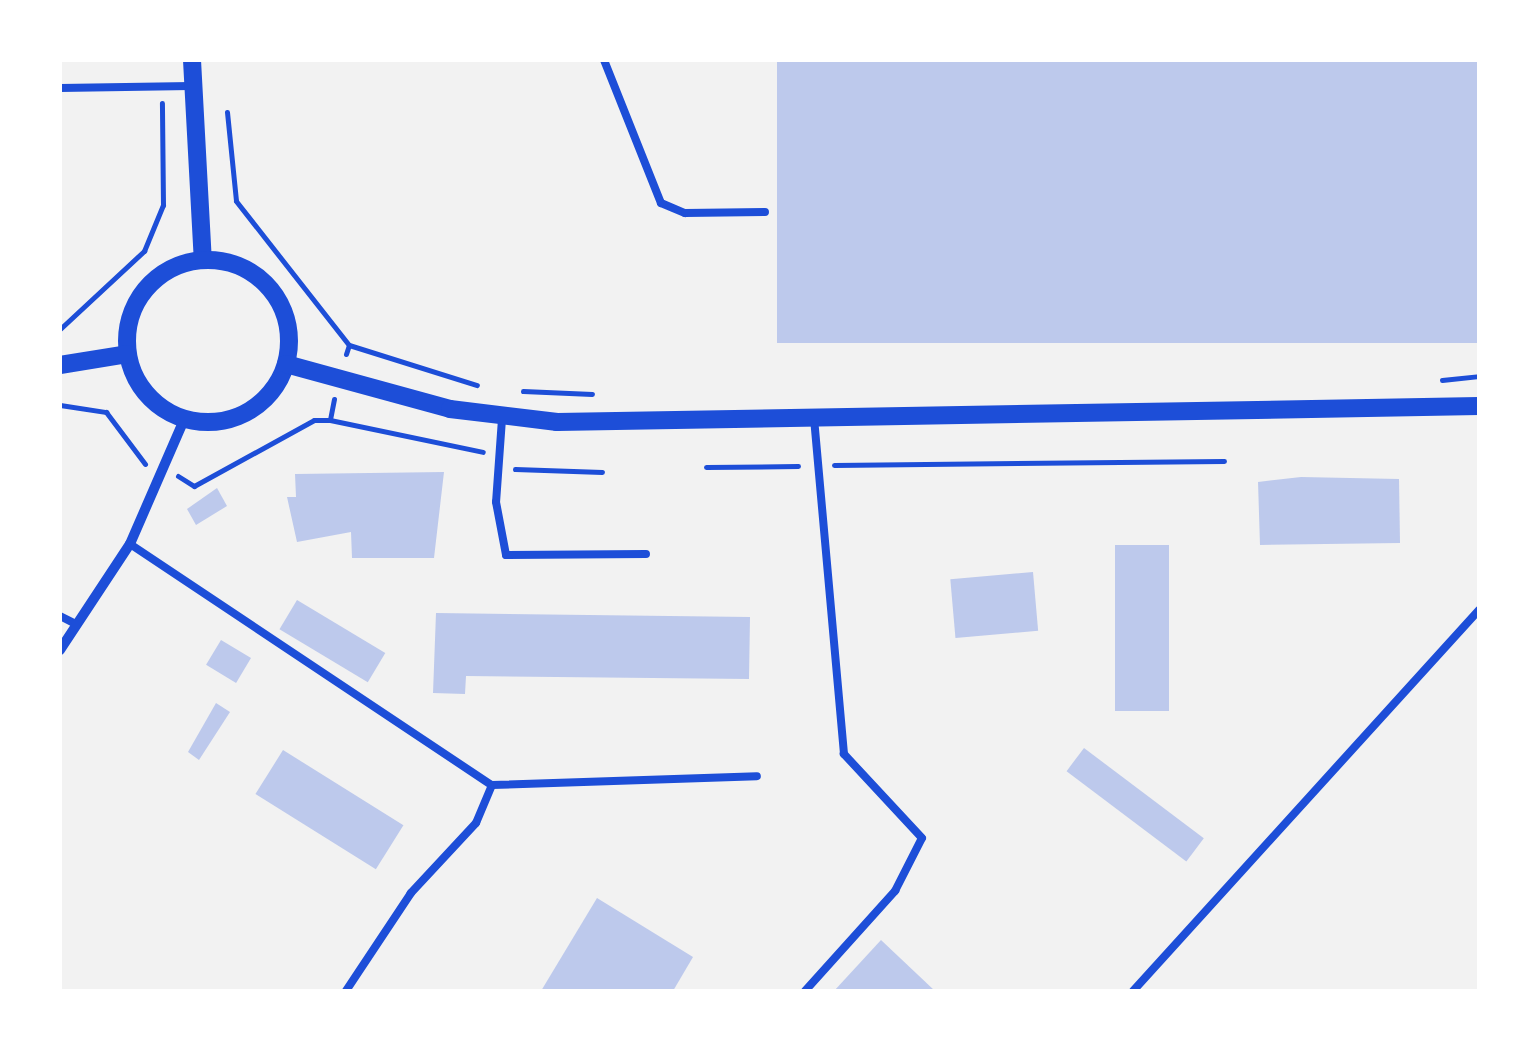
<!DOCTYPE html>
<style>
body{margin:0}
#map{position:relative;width:1539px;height:1051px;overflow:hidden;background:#f2f2f2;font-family:"Golos Text",sans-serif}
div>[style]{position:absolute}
.building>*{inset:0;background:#bdc9ec;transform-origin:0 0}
.path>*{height:5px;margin:-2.5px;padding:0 2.5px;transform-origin:2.5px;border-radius:2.5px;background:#1d4ed8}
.service>*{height:8px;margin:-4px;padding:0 4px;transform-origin:4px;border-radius:4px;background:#1d4ed8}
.minor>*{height:10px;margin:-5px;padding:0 5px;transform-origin:5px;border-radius:5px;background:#1d4ed8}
.tertiary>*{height:18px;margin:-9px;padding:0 9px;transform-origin:9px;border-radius:9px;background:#1d4ed8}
.tertiary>.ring{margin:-9px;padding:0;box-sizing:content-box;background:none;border:18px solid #1d4ed8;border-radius:50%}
span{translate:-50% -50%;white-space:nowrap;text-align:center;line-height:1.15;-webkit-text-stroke:10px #fff;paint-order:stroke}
.frame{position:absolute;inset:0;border:62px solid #fff;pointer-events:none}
</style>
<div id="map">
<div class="building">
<i style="left:777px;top:60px;width:702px;height:283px"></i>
<i style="clip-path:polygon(444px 472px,434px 558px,352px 558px,351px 532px,297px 542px,287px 497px,296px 497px,295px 474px)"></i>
<i style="clip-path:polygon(1301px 477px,1399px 479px,1400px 543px,1260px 545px,1258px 482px)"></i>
<i style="clip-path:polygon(217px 488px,227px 506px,196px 525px,187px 509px)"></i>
<i style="left:1169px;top:545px;width:166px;height:54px;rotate:90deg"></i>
<i style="left:1033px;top:572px;width:59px;height:83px;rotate:85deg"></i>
<i style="left:297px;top:600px;width:103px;height:34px;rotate:31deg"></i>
<i style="clip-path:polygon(436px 613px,750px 617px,749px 679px,466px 676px,465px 694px,433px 693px)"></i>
<i style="left:221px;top:640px;width:35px;height:29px;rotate:31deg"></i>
<i style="clip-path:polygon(216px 703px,230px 712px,199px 760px,188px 752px)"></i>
<i style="left:1084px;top:748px;width:150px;height:29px;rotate:37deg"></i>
<i style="left:283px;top:750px;width:142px;height:52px;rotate:32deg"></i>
<i style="clip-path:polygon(597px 898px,693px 957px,673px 991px,541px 991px)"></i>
<i style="clip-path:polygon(881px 940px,935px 991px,834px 991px)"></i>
</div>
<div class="path">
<i style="left:227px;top:112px;width:89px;rotate:84.2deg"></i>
<i style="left:236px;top:201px;width:183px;rotate:51.9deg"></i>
<i style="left:60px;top:329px;width:115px;rotate:-42.9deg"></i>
<i style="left:144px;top:251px;width:50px;rotate:-67.6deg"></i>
<i style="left:163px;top:205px;width:102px;rotate:-90.6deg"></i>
<i style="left:346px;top:354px;width:9px;rotate:-72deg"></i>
<i style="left:349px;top:345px;width:134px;rotate:17.4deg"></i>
<i style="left:1442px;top:380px;width:37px;rotate:-6deg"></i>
<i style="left:523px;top:391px;width:69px;rotate:2.5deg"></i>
<i style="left:334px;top:399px;width:21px;rotate:101deg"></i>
<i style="left:330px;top:420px;width:156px;rotate:11.8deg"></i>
<i style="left:60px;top:405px;width:47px;rotate:8.7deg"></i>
<i style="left:106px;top:412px;width:65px;rotate:53.1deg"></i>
<i style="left:834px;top:465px;width:390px;rotate:-0.6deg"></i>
<i style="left:706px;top:467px;width:92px;rotate:-0.6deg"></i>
<i style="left:515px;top:469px;width:87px;rotate:2deg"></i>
<i style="left:178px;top:476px;width:19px;rotate:32deg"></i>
<i style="left:194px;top:486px;width:137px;rotate:-28.8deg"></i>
<i style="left:314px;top:420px;width:16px"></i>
</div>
<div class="service">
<i style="left:604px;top:60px;width:154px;rotate:68.3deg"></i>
<i style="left:661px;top:203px;width:26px;rotate:23deg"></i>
<i style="left:685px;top:213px;width:80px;rotate:-0.7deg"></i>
<i style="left:60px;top:88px;width:131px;rotate:-0.9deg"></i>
<i style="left:502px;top:419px;width:83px;rotate:94.1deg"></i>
<i style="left:496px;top:502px;width:54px;rotate:79.3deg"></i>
<i style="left:506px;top:555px;width:140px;rotate:-0.4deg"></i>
<i style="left:130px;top:544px;width:435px;rotate:33.7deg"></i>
<i style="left:492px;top:785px;width:41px;rotate:112.8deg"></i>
<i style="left:476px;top:823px;width:96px;rotate:132.9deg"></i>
<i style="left:411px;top:893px;width:118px;rotate:123.6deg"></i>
<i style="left:60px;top:616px;width:18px;rotate:27deg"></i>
<i style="left:492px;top:785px;width:265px;rotate:-1.9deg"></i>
<i style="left:805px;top:991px;width:135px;rotate:-48deg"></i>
<i style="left:895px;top:891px;width:59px;rotate:-63deg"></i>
<i style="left:922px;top:838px;width:115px;rotate:-132.9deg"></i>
<i style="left:844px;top:754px;width:337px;rotate:-95.1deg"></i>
<i style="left:1133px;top:991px;width:515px;rotate:-47.76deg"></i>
</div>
<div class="minor">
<i style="left:60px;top:650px;width:127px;rotate:-56.6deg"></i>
<i style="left:130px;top:544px;width:135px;rotate:-66.5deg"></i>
</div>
<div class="tertiary">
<i style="left:192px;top:60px;width:200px;rotate:86.9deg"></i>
<i class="ring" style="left:127px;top:260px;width:144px;height:144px"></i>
<i style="left:286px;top:364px;width:170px;rotate:15.3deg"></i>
<i style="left:450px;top:409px;width:108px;rotate:6.9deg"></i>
<i style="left:557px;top:422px;width:922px;rotate:-0.99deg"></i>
<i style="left:60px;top:365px;width:68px;rotate:-9.3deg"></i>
</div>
<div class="frame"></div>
</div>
